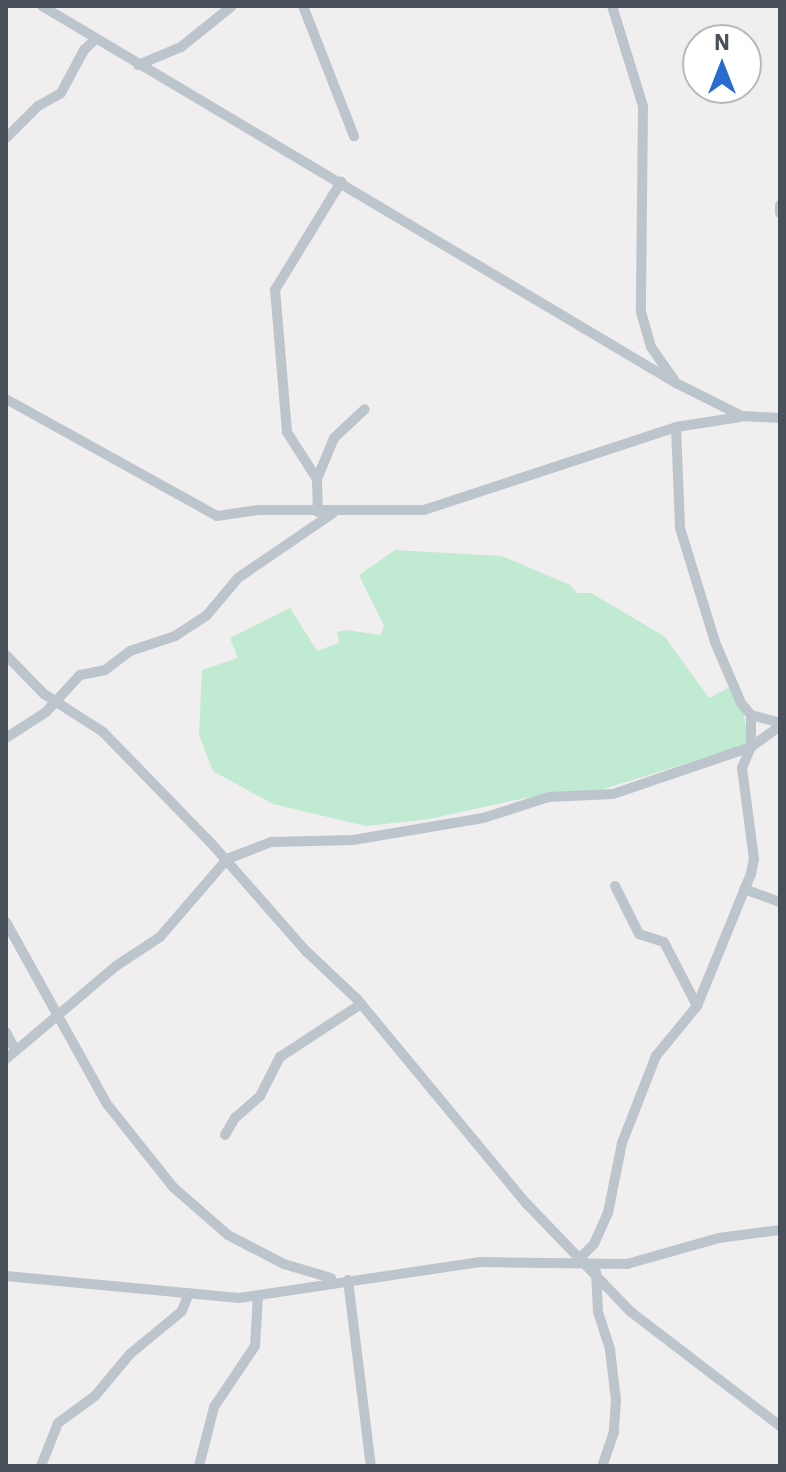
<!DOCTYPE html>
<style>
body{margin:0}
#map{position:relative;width:786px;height:1472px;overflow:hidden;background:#f0eeee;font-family:"IBM Plex Sans",sans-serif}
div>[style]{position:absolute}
.green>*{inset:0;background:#c0ead1}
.minor>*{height:10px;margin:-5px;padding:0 5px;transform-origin:5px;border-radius:5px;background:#bdc5cc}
span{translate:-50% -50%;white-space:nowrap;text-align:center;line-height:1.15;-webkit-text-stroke:6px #fff;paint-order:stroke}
.frame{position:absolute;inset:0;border:8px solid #485059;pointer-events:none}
.north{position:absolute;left:682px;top:24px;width:80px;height:80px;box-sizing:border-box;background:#fff;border:2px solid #b6b9bd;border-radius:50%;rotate:0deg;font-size:22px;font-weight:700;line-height:32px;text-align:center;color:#485059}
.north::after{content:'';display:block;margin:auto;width:28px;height:36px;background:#296ccf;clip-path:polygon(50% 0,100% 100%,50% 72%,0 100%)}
</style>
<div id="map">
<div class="green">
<i style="clip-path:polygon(395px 550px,502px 556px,570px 585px,577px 593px,591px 593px,664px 636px,709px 698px,730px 687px,743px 709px,749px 744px,584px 795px,530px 797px,429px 819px,366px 826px,273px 804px,213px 771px,199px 735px,202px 670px,238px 658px,230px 638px,290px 608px,317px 651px,339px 643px,337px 632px,346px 630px,381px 635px,384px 626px,359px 575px)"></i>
</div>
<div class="minor">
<i style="left:42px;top:6px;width:738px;rotate:30.74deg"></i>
<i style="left:676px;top:383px;width:74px;rotate:26.6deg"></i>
<i style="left:742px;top:416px;width:38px;rotate:3deg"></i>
<i style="left:303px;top:6px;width:140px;rotate:68.6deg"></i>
<i style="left:612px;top:6px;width:105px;rotate:72.8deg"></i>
<i style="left:643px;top:106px;width:206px;rotate:90.6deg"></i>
<i style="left:641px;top:312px;width:36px;rotate:74deg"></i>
<i style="left:651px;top:347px;width:39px;rotate:55deg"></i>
<i style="left:138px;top:65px;width:47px;rotate:-22.7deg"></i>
<i style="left:181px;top:47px;width:65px;rotate:-38.8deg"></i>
<i style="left:6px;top:138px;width:45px;rotate:-45deg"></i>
<i style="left:38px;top:106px;width:26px;rotate:-29deg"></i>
<i style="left:61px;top:93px;width:49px;rotate:-61.9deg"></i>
<i style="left:84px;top:50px;width:16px;rotate:-43deg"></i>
<i style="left:780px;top:205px;width:8px;rotate:90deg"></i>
<i style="left:6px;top:399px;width:241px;rotate:29deg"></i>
<i style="left:217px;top:516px;width:41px;rotate:-8.3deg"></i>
<i style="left:258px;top:510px;width:166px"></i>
<i style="left:424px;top:510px;width:265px;rotate:-18.2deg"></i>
<i style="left:676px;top:427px;width:65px;rotate:-8.9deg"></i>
<i style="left:676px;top:427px;width:101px;rotate:87.7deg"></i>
<i style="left:680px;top:528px;width:119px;rotate:72.9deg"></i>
<i style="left:715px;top:642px;width:66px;rotate:66.9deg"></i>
<i style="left:741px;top:703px;width:16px;rotate:50deg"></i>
<i style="left:751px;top:715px;width:30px;rotate:15deg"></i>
<i style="left:317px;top:479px;width:44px;rotate:-67.5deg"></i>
<i style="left:334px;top:438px;width:42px;rotate:-43.1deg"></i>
<i style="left:318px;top:512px;width:33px;rotate:-92deg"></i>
<i style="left:317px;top:479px;width:56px;rotate:-122.6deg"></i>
<i style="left:287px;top:432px;width:143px;rotate:-94.8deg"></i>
<i style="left:275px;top:290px;width:127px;rotate:-58.6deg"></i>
<i style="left:6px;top:655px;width:54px;rotate:45.7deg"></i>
<i style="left:44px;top:694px;width:70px;rotate:32.8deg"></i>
<i style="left:103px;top:732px;width:155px;rotate:45.8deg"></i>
<i style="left:211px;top:843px;width:144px;rotate:48.7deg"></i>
<i style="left:306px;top:951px;width:70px;rotate:43.3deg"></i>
<i style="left:357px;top:999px;width:265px;rotate:50.4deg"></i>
<i style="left:526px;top:1203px;width:151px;rotate:46.1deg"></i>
<i style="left:631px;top:1312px;width:188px;rotate:37.4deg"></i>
<i style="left:6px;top:738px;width:48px;rotate:-33deg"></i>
<i style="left:46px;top:712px;width:50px;rotate:-47.4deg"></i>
<i style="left:80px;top:675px;width:25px;rotate:-11deg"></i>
<i style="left:105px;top:670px;width:31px;rotate:-37deg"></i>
<i style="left:130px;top:651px;width:47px;rotate:-18.4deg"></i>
<i style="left:175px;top:636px;width:38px;rotate:-33deg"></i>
<i style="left:207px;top:615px;width:48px;rotate:-50deg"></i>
<i style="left:238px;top:578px;width:115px;rotate:-34.4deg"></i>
<i style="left:615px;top:886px;width:54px;rotate:63.4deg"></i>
<i style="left:639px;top:934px;width:26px;rotate:18deg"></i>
<i style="left:664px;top:942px;width:72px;rotate:62.7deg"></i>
<i style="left:744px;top:889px;width:38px;rotate:20deg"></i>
<i style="left:6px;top:922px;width:208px;rotate:61deg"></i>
<i style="left:107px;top:1104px;width:106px;rotate:51.5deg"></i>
<i style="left:173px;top:1187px;width:73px;rotate:41.1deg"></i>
<i style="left:228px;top:1235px;width:63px;rotate:27.4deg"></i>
<i style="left:284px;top:1264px;width:49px;rotate:16.6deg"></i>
<i style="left:6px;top:1032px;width:20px;rotate:63deg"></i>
<i style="left:6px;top:1059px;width:144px;rotate:-40.2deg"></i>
<i style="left:116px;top:966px;width:53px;rotate:-33.4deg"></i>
<i style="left:160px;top:937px;width:103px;rotate:-49.3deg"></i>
<i style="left:227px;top:859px;width:47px;rotate:-21.1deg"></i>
<i style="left:271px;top:842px;width:82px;rotate:-1.4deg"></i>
<i style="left:353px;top:840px;width:132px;rotate:-9.6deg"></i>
<i style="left:483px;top:818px;width:69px;rotate:-17.7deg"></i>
<i style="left:549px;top:797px;width:64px;rotate:-2.7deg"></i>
<i style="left:613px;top:794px;width:146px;rotate:-18.8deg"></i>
<i style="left:751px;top:747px;width:32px;rotate:-90deg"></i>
<i style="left:225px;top:1135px;width:20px;rotate:-60deg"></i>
<i style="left:235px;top:1118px;width:33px;rotate:-41deg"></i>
<i style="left:260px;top:1096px;width:44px;rotate:-62.9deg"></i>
<i style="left:280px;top:1057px;width:97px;rotate:-33.2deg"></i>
<i style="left:581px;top:1257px;width:18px;rotate:-45deg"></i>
<i style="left:594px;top:1244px;width:34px;rotate:-66deg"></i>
<i style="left:608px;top:1213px;width:71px;rotate:-78.7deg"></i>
<i style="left:622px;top:1143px;width:93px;rotate:-68.7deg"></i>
<i style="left:656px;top:1056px;width:65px;rotate:-50.6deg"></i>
<i style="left:697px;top:1006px;width:143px;rotate:-67.8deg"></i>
<i style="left:751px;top:874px;width:15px;rotate:-79deg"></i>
<i style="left:754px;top:859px;width:92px;rotate:-97.5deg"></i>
<i style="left:742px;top:768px;width:23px;rotate:-67deg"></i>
<i style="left:751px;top:747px;width:36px;rotate:-36deg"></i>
<i style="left:596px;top:1272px;width:40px;rotate:87.1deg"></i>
<i style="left:598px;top:1312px;width:40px;rotate:72deg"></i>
<i style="left:610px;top:1350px;width:50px;rotate:83.2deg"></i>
<i style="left:616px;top:1400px;width:32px;rotate:94deg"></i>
<i style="left:614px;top:1432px;width:36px;rotate:109deg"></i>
<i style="left:6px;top:1276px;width:234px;rotate:5.4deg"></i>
<i style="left:239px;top:1298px;width:244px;rotate:-8.5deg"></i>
<i style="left:480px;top:1262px;width:147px;rotate:0.8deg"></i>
<i style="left:627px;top:1264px;width:96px;rotate:-15.8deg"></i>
<i style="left:719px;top:1238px;width:62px;rotate:-7.5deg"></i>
<i style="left:348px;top:1280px;width:187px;rotate:83deg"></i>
<i style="left:41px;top:1466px;width:46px;rotate:-68.4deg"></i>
<i style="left:58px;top:1423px;width:46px;rotate:-36.1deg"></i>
<i style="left:95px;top:1396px;width:55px;rotate:-50.2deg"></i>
<i style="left:130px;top:1354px;width:67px;rotate:-39.6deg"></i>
<i style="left:182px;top:1311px;width:19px;rotate:-69deg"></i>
<i style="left:199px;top:1466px;width:61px;rotate:-75.7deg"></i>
<i style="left:214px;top:1407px;width:73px;rotate:-56.1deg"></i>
<i style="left:255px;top:1346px;width:50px;rotate:-86.6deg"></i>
</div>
<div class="frame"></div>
<div class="north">N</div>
</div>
